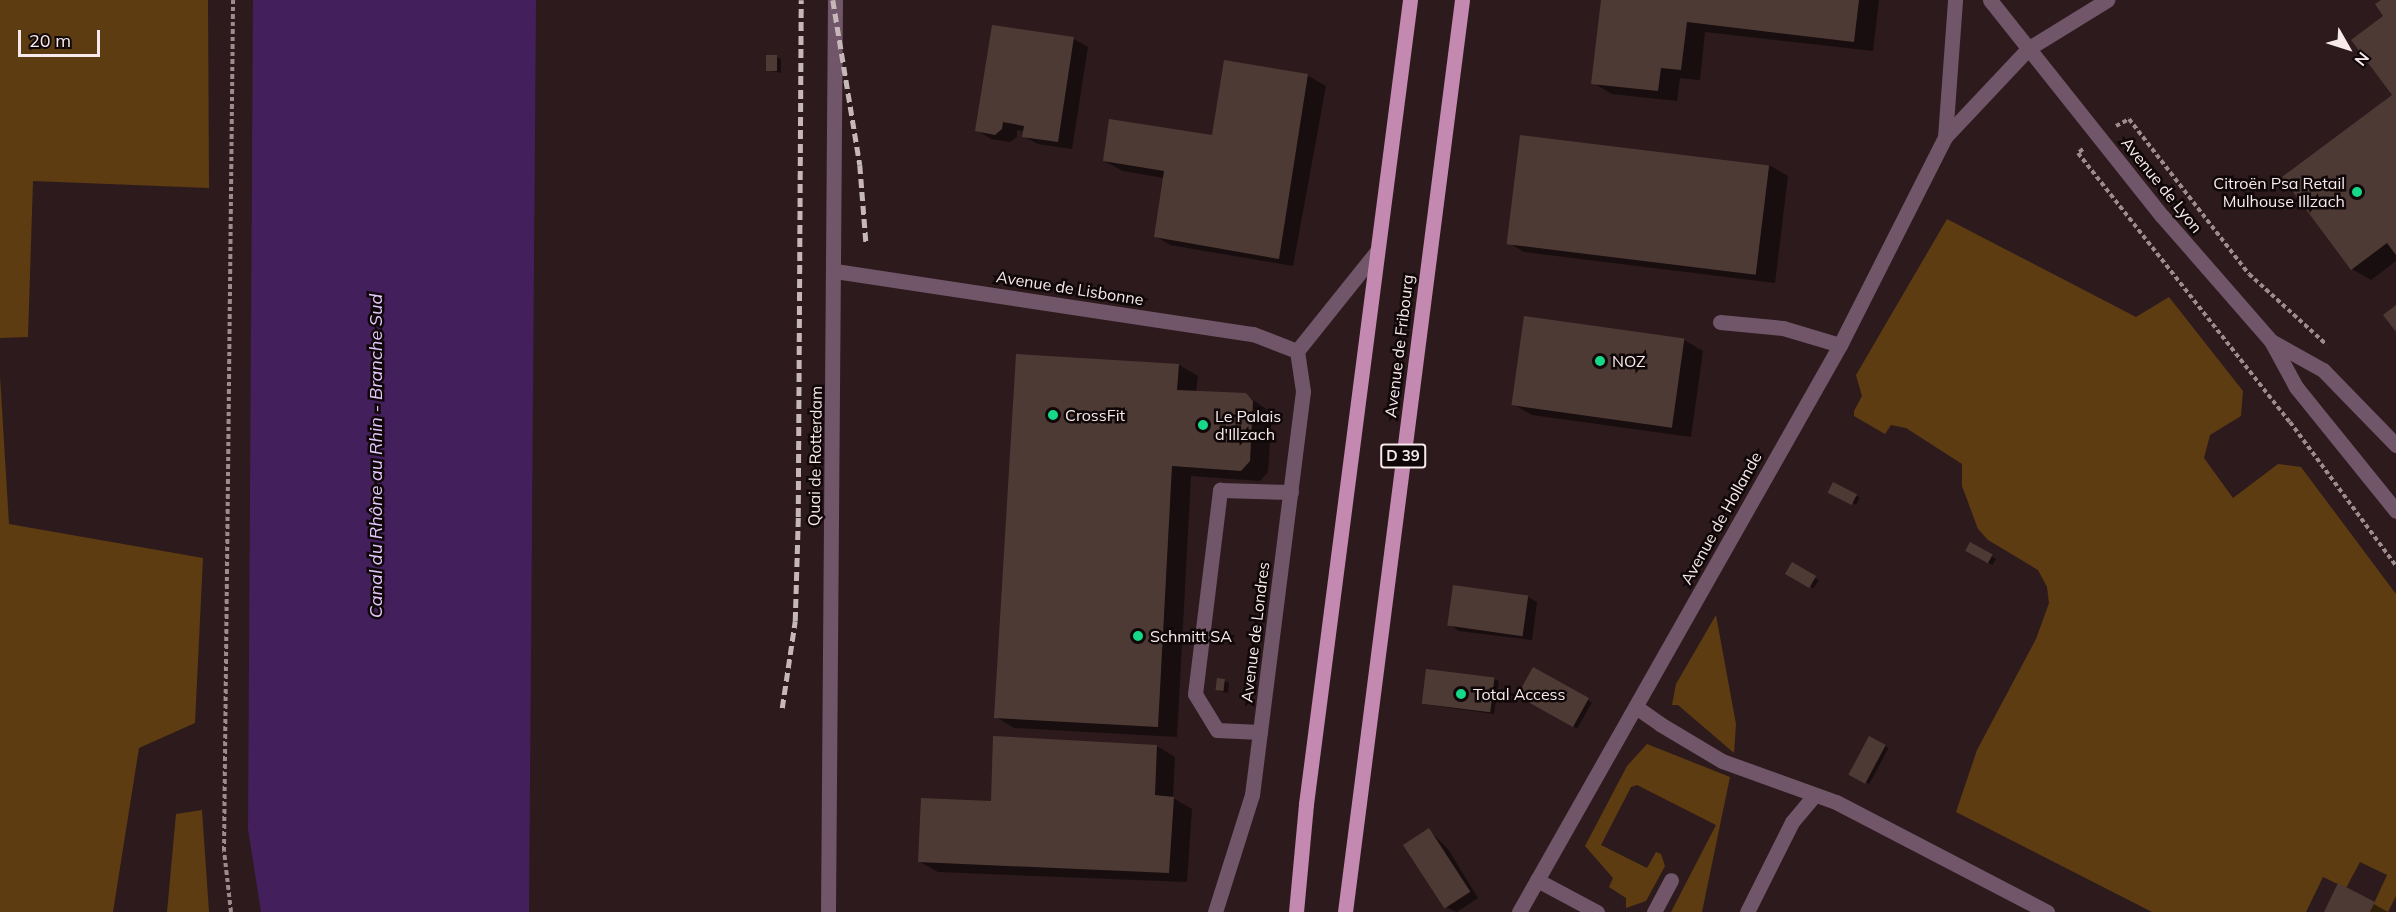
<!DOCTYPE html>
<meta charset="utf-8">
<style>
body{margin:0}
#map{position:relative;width:2396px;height:912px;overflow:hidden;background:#2d1a1d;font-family:Mulish,sans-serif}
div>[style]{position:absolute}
.green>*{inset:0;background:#5d3c12}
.water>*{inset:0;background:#43205b}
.shadow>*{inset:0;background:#0007;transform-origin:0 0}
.building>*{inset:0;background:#4e3a34;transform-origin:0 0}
.path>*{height:4px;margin-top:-2px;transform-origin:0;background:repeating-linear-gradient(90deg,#9c8c8e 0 4.5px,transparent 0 7.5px)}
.lane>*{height:15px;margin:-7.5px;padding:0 7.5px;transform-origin:7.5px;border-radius:7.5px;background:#715568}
.street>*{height:15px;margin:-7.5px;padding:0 7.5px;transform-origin:7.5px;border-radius:7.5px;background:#715568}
.primary>*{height:15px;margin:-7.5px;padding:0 7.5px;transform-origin:7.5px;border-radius:7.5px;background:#c389b1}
.rail>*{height:4.5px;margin-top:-2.25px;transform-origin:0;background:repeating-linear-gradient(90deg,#c6b7b9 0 9px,transparent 0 13.5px)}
.dots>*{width:16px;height:16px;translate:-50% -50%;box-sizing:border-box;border:3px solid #0f0708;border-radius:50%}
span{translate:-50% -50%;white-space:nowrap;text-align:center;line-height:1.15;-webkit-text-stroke:5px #0f0708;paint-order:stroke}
.shield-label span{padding:2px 4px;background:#0f0708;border:2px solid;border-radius:4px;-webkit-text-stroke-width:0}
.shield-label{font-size:15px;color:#f8eaec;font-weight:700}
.poi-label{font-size:16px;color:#f8eaec}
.right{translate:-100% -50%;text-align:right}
.left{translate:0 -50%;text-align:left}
.street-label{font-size:16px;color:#f8eaec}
.water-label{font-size:18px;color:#e5c8ff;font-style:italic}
.north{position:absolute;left:2318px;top:18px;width:60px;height:60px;-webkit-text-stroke:4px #0f0708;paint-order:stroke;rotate:129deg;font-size:16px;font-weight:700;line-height:24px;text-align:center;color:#f8eaec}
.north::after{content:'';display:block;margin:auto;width:21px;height:27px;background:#f8eaec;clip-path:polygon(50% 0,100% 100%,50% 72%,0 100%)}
.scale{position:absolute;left:18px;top:30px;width:82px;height:27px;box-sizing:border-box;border:3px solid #f8eaec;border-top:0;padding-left:8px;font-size:18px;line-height:21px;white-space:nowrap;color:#f8eaec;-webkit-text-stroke:4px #0f0708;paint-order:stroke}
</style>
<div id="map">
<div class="green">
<i style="clip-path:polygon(0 0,208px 0,209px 188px,33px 181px,28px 337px,0 338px)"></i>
<i style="clip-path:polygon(1947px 219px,2136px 317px,2169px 297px,2243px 391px,2241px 416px,2210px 435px,2204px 458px,2233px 498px,2278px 464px,2301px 467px,2396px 594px,2396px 896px,2388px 912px,2370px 912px,2387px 875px,2360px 862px,2346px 888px,2323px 877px,2306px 912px,2152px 912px,1956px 812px,1977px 750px,2036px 639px,2049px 603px,2047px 587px,2038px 570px,1988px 540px,1978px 529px,1962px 486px,1962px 464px,1906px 428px,1891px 425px,1885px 434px,1854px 416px,1854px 411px,1862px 396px,1856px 375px)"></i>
<i style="clip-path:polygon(0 376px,9px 524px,203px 558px,195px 723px,139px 748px,113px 912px,0 912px)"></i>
<i style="clip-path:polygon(1716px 615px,1736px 724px,1734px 753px,1678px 705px,1672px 705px,1676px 684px)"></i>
<i style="clip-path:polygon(1647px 744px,1730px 777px,1702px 912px,1671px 912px,1716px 825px,1637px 785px,1631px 787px,1601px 845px,1647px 868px,1656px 852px,1661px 854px,1665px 866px,1646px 901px,1626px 908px,1626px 898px,1609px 887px,1613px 878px,1585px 846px,1627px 766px)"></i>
<i style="clip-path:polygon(202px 810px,209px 912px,167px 912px,176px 814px)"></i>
</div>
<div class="water">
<i style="clip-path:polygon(253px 0,536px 0,529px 912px,261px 912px,248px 829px)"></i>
</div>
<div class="shadow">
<i style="clip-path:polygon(1602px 0,1879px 0,1873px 51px,1705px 32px,1700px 80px,1680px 78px,1677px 101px,1612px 94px,1593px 83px)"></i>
<i style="clip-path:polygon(2384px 0,2396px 0,2396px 261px,2371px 280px,2352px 269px,2394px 95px)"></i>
<i style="clip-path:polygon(1074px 39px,1088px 47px,1072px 149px,1038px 144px,1023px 136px,1024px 131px,1017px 130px,1017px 137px,1010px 142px,991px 139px,977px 130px)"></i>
<i style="clip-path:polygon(776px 57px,781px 59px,781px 73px,767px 70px)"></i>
<i style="clip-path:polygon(1307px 75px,1326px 86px,1293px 266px,1170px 245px,1155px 236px,1164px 178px,1123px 171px,1104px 161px,1213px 137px)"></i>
<i style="clip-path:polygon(1769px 165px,1788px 176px,1775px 283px,1524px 252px,1509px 243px)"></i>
<i style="clip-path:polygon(1525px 318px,1684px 340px,1703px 351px,1691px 437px,1532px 415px,1513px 404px)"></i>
<i style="clip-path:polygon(1179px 365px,1198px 376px,1196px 392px,1246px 395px,1272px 413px,1268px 472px,1260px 481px,1191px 476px,1177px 737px,1014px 728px,996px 717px)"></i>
<i style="left:1833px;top:484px;width:30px;height:8px;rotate:27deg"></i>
<i style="left:1970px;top:544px;width:30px;height:7px;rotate:30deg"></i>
<i style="left:1792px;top:564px;width:31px;height:10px;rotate:31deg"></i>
<i style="clip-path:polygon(1527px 596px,1537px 602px,1532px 640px,1459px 631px,1450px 625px)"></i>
<i style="left:1534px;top:669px;width:67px;height:30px;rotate:30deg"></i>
<i style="clip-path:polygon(1494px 679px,1499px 681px,1494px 714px,1423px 704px)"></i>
<i style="clip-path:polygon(1224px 681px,1229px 683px,1228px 693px,1217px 690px)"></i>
<i style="left:1870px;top:738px;width:21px;height:41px;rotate:28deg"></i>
<i style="clip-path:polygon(1157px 746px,1175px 757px,1173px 798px,1192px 809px,1187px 882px,938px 872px,920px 862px,992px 802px)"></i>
<i style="clip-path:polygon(1429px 830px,1448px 849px,1478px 898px,1457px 912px,1445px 907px)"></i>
<i style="clip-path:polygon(2374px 904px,2388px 912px,2326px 912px)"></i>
</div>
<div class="building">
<i style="clip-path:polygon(1601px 0,1859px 0,1854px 42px,1687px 22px,1681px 70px,1661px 68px,1658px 91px,1591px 84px)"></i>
<i style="clip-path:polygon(2381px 0,2396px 0,2396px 255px,2387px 243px,2351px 270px,2282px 177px,2392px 95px,2351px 40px,2383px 16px,2375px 4px)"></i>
<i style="clip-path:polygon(992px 25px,1074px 37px,1058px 142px,1022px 137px,1024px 126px,1003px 122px,1002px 129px,995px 135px,975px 131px)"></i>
<i style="left:766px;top:55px;width:11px;height:16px"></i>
<i style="clip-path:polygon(1224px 60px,1308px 74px,1279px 259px,1154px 237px,1164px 171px,1103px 161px,1109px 119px,1212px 135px)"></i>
<i style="left:1520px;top:135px;width:251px;height:110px;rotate:7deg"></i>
<i style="clip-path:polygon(2396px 305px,2396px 332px,2383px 315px)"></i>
<i style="left:1524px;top:316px;width:162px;height:90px;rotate:8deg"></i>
<i style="clip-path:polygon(1016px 354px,1179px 364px,1177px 390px,1246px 393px,1253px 401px,1250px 461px,1241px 471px,1172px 466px,1158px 727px,994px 718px)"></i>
<i style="left:1833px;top:482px;width:27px;height:12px;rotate:27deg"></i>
<i style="left:1970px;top:542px;width:26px;height:10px;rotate:29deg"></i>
<i style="left:1792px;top:562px;width:28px;height:14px;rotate:30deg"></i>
<i style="left:1453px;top:585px;width:76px;height:41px;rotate:8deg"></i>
<i style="left:1533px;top:667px;width:64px;height:33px;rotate:29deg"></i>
<i style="left:1426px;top:669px;width:69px;height:35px;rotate:7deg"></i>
<i style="left:1217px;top:678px;width:8px;height:12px;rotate:7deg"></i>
<i style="clip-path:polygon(993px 736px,1157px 745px,1155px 795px,1174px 797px,1169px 873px,918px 862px,921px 798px,991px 801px)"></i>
<i style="left:1869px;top:736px;width:19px;height:44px;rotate:28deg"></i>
<i style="left:1429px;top:828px;width:76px;height:31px;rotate:57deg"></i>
<i style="clip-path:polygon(2338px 883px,2375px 902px,2370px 912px,2324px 912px)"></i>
</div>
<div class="path">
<i style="left:2116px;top:126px;width:15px;rotate:-28deg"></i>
<i style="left:2129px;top:119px;width:196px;rotate:52.3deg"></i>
<i style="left:2249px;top:274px;width:105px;rotate:42.3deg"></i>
<i style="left:2083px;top:149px;width:6px;rotate:141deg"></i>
<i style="left:2078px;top:153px;width:342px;rotate:51.8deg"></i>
<i style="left:2290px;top:422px;width:179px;rotate:53.6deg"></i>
<i style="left:231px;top:912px;width:61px;rotate:-96.5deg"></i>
<i style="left:224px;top:851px;width:851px;rotate:-89.39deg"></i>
</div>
<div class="lane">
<i style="left:1720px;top:322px;width:63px;rotate:5.4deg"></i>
<i style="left:1783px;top:328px;width:59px;rotate:16.6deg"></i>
<i style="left:1660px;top:724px;width:72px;rotate:30.8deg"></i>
<i style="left:1722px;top:761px;width:121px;rotate:19.8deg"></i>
<i style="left:1836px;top:802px;width:238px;rotate:27.5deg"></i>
<i style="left:1260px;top:732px;width:43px;rotate:-177.3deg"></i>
<i style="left:1217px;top:730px;width:42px;rotate:-121.4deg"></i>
<i style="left:1195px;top:694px;width:206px;rotate:-83deg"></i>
<i style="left:1220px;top:490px;width:71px;rotate:1.6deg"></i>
<i style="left:1537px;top:880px;width:68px;rotate:28.1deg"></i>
<i style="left:1654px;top:912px;width:36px;rotate:-62deg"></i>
<i style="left:1747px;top:912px;width:101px;rotate:-63.4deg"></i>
<i style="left:1792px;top:822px;width:35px;rotate:-50deg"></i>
</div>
<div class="street">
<i style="left:1990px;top:0;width:276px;rotate:51.5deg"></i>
<i style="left:2162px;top:216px;width:166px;rotate:48.9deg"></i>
<i style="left:2271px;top:341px;width:52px;rotate:61.5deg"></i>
<i style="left:2296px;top:387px;width:159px;rotate:51.1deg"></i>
<i style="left:1945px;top:137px;width:137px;rotate:-85.8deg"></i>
<i style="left:835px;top:271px;width:423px;rotate:8.6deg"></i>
<i style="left:1253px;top:334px;width:47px;rotate:21.1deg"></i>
<i style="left:2271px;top:341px;width:60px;rotate:29.1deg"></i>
<i style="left:2323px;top:370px;width:105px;rotate:45.8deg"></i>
<i style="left:1297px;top:351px;width:128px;rotate:-51.3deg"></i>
<i style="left:1636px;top:707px;width:29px;rotate:35deg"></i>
<i style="left:828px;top:912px;width:912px;rotate:-89.56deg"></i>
<i style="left:1215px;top:912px;width:123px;rotate:-72.5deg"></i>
<i style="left:1252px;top:795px;width:407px;rotate:-82.8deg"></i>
<i style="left:1303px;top:391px;width:40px;rotate:-98.5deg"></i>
<i style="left:1519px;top:912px;width:652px;rotate:-60.48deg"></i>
<i style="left:1840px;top:345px;width:233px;rotate:-63.2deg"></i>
<i style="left:1945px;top:137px;width:122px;rotate:-46.7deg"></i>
<i style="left:2029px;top:48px;width:92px;rotate:-31.6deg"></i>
</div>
<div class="primary">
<i style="left:1296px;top:912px;width:108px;rotate:-84.7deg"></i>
<i style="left:1306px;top:804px;width:811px;rotate:-82.63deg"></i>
<i style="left:1345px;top:912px;width:919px;rotate:-82.69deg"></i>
</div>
<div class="rail">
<i style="left:833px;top:0;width:167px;rotate:80.7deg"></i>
<i style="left:860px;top:165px;width:77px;rotate:85.5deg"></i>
<i style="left:782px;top:708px;width:88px;rotate:-81.5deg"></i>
<i style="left:795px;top:621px;width:104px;rotate:-88.3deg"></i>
<i style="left:798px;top:517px;width:517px;rotate:-89.67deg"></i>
</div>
<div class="dots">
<i style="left:2357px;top:192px;background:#15d989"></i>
<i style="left:1600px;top:361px;background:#15d989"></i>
<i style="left:1053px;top:415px;background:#15d989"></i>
<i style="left:1203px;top:425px;background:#15d989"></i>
<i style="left:1138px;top:636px;background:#15d989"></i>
<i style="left:1461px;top:694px;background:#15d989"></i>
</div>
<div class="shield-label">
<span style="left:1403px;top:456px">D 39</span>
</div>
<div class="poi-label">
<span class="right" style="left:2345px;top:192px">Citroën Psa Retail<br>Mulhouse Illzach</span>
<span class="left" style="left:1612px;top:361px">NOZ</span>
<span class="left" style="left:1065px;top:415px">CrossFit</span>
<span class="left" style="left:1215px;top:425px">Le Palais<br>d'Illzach</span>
<span class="left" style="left:1150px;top:636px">Schmitt SA</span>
<span class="left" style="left:1473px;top:694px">Total Access</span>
</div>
<div class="street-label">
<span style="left:2162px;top:185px;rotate:51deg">Avenue de Lyon</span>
<span style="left:1070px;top:288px;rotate:9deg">Avenue de Lisbonne</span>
<span style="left:1399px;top:346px;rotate:-83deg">Avenue de Fribourg</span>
<span style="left:815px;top:456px;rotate:-89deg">Quai de Rotterdam</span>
<span style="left:1721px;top:518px;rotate:-61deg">Avenue de Hollande</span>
<span style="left:1255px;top:632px;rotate:-83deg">Avenue de Londres</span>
</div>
<div class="water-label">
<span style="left:376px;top:456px;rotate:-90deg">Canal du Rhône au Rhin - Branche Sud</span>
</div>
<div class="north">N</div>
<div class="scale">20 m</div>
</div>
